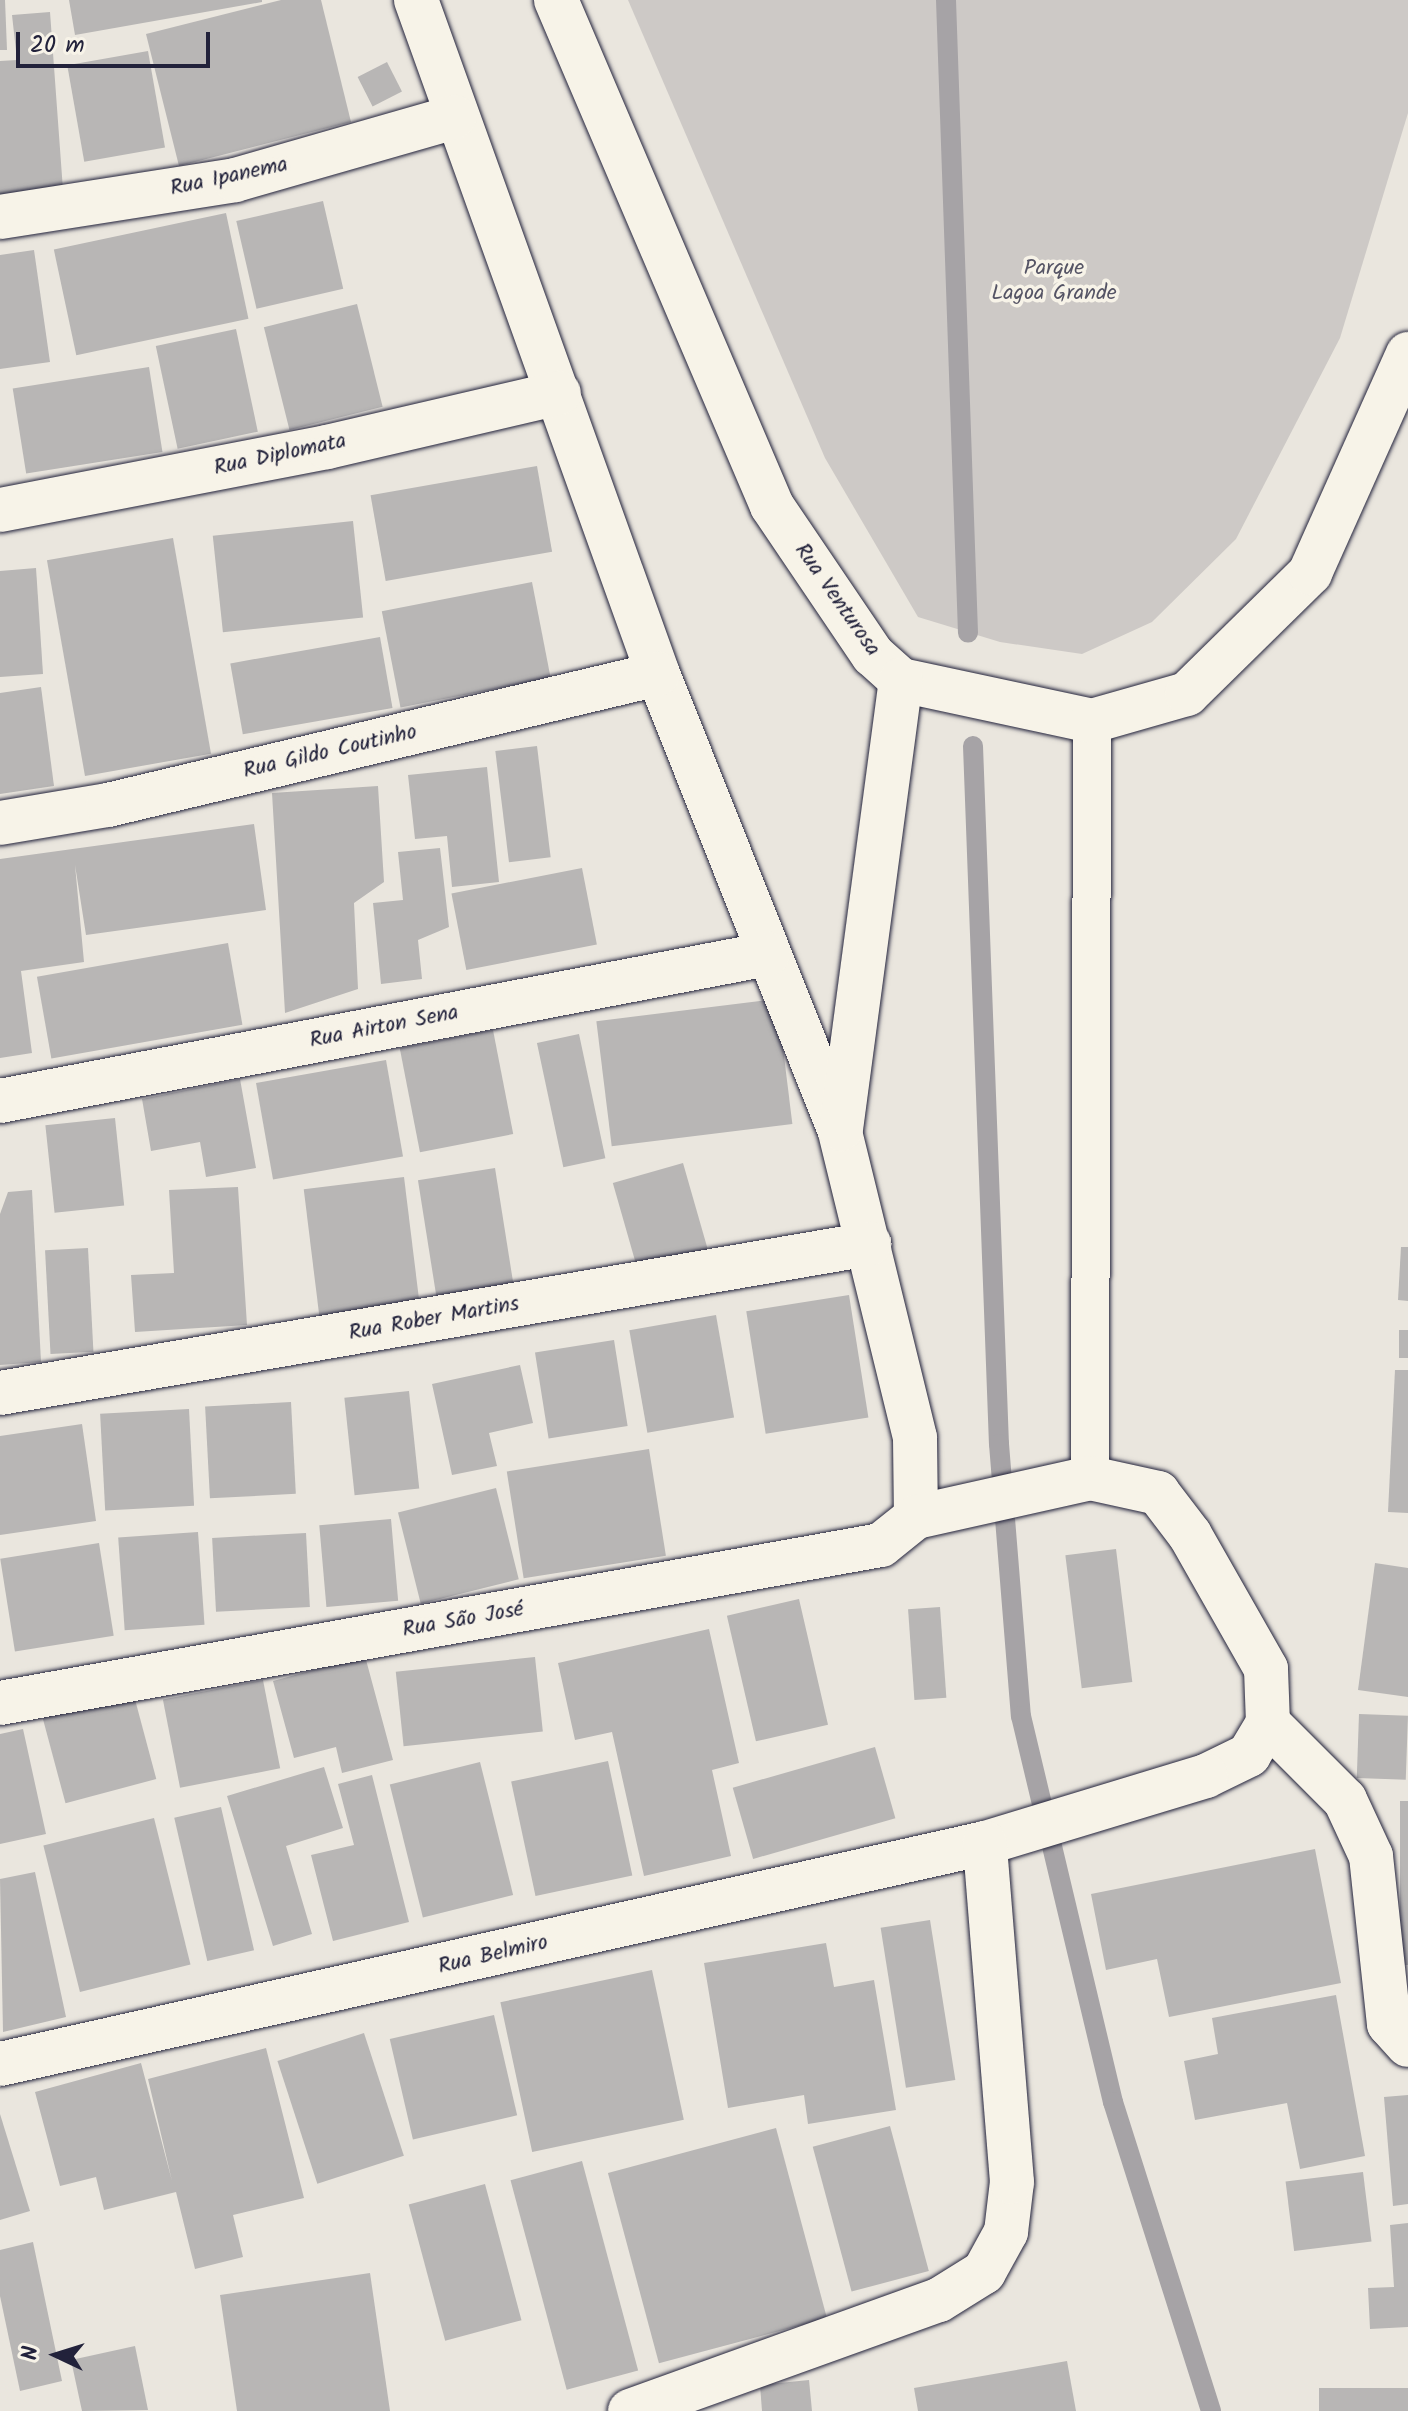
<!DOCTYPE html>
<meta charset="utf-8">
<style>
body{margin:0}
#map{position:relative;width:1408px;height:2411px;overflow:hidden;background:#eae6de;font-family:Kalam,sans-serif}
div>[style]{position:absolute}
.green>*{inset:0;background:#cdc9c6}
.stream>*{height:20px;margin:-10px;padding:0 10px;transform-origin:10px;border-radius:10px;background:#a6a3a6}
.building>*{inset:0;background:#b8b6b5;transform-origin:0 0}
.roads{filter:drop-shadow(0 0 2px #22223b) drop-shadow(0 0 2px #22223b)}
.lane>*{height:38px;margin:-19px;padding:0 19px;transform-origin:19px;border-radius:19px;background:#f7f3e8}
.street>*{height:44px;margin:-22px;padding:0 22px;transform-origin:22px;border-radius:22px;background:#f7f3e8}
span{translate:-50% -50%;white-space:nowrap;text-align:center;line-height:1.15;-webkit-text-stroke:7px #f7f3e8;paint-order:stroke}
.street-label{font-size:22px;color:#22223b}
.park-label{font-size:22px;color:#555465}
.north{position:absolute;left:16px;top:2315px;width:80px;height:80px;-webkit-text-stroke:6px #f7f3e8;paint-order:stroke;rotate:274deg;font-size:22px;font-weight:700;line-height:32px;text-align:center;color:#22223b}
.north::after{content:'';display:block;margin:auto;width:28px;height:36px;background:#22223b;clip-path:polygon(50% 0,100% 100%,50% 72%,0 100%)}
.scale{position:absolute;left:16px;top:32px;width:194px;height:36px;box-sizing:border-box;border:4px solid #22223b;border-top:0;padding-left:10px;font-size:24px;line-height:28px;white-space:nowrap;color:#22223b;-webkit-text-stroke:6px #f7f3e8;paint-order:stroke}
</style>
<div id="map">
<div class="green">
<i style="clip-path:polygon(628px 0,1408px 0,1408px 113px,1340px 338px,1236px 539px,1152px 622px,1082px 654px,1000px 642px,918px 617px,825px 458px)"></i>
</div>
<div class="stream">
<i style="left:946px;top:0;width:633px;rotate:88.01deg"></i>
<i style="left:973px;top:746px;width:698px;rotate:87.87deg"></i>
<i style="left:999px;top:1444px;width:273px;rotate:85.4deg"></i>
<i style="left:1021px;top:1716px;width:397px;rotate:76.6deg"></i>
<i style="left:1113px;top:2102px;width:324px;rotate:72.4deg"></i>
</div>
<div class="building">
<i style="clip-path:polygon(0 0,5px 0,7px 50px,0 50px)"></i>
<i style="clip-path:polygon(69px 0,262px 0,262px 2px,75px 35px)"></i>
<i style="clip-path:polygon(281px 0,321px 0,351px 122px,179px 166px,146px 34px)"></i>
<i style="clip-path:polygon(50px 12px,63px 190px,0 195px,0 61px,17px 60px,12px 15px)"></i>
<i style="left:148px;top:51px;width:98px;height:82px;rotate:80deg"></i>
<i style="left:387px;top:62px;width:33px;height:33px;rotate:63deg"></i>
<i style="left:323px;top:201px;width:90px;height:89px;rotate:77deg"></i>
<i style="left:226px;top:213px;width:108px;height:176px;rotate:78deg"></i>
<i style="clip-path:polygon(34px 250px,50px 362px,0 369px,0 255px)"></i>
<i style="left:357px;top:304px;width:106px;height:96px;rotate:76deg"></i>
<i style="left:236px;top:329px;width:105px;height:82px;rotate:78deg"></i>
<i style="left:149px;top:367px;width:86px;height:138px;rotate:81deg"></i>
<i style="left:537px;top:466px;width:87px;height:169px;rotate:80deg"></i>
<i style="left:353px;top:521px;width:97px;height:141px;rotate:84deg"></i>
<i style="left:173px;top:538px;width:219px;height:128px;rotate:80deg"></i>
<i style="clip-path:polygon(36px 568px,43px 674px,0 677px,0 571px)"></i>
<i style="left:532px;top:582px;width:98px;height:153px;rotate:79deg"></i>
<i style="left:380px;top:637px;width:72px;height:152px;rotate:80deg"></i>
<i style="clip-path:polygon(41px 687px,54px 786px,0 794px,0 693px)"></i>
<i style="left:537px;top:746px;width:112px;height:42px;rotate:83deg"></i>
<i style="clip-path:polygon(487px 767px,499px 882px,452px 887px,447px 836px,415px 839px,408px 775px)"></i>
<i style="clip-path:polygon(378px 786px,384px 882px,354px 903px,358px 989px,285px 1013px,272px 793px)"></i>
<i style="clip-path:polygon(254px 824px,266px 910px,86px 935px,75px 865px,84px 962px,21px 971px,32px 1053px,0 1058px,0 859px)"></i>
<i style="clip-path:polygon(440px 848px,449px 927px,418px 940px,422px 979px,381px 984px,373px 903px,403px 900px,398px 852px)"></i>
<i style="left:582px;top:868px;width:78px;height:133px;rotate:79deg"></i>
<i style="left:228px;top:943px;width:83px;height:194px;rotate:80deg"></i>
<i style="left:777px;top:999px;width:126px;height:182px;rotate:83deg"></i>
<i style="left:493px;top:1030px;width:106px;height:95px;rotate:79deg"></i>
<i style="left:579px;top:1034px;width:127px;height:43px;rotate:78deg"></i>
<i style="left:386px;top:1060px;width:98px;height:132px;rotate:80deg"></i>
<i style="clip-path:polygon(240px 1079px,256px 1168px,206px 1177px,200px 1142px,151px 1151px,142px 1099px)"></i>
<i style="left:115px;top:1118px;width:88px;height:70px;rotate:84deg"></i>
<i style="left:683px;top:1163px;width:90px;height:73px;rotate:74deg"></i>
<i style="left:495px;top:1168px;width:121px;height:78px;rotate:81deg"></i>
<i style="left:404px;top:1177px;width:132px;height:101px;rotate:83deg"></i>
<i style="clip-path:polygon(238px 1187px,247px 1325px,135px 1332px,131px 1275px,174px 1273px,169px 1190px)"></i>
<i style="clip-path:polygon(32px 1190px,41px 1362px,0 1365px,0 1214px,8px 1192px)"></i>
<i style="clip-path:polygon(1401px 1247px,1408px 1247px,1408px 1301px,1398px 1300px)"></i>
<i style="left:88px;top:1248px;width:104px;height:43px;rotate:87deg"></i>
<i style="left:849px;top:1295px;width:124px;height:104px;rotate:81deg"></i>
<i style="left:716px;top:1315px;width:104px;height:88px;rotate:80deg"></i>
<i style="left:1399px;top:1330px;width:9px;height:28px"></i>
<i style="left:614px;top:1340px;width:87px;height:80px;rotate:81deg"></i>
<i style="clip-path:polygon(520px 1365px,533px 1423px,489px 1433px,497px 1466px,452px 1475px,432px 1384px)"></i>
<i style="clip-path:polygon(1395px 1370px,1408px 1370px,1408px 1513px,1388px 1512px)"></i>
<i style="left:409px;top:1391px;width:98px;height:65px;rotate:84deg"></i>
<i style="left:291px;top:1402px;width:92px;height:86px;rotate:87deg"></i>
<i style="left:189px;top:1409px;width:97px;height:89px;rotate:87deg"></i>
<i style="clip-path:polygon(82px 1424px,96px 1521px,0 1535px,0 1436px)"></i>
<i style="left:649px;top:1449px;width:108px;height:144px;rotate:81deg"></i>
<i style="left:496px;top:1488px;width:94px;height:101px;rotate:76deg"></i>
<i style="left:391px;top:1519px;width:82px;height:72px;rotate:85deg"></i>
<i style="left:198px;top:1532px;width:93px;height:80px;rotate:86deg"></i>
<i style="left:306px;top:1533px;width:74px;height:94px;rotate:87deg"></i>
<i style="left:99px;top:1543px;width:94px;height:100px;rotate:81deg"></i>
<i style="left:1116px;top:1549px;width:134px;height:51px;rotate:83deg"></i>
<i style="clip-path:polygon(1375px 1563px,1408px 1568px,1408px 1697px,1358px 1690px)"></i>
<i style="left:799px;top:1599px;width:129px;height:74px;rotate:77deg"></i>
<i style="left:940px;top:1607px;width:91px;height:32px;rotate:86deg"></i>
<i style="clip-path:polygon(709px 1629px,739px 1763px,712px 1770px,731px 1856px,644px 1876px,612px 1732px,575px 1740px,558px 1663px)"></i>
<i style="clip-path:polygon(365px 1656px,393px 1760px,342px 1773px,336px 1747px,294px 1758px,273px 1681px)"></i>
<i style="left:535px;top:1657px;width:75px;height:140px;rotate:84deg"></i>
<i style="left:263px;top:1680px;width:90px;height:102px;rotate:79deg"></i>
<i style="left:133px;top:1692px;width:90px;height:94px;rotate:75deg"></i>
<i style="left:1359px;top:1714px;width:49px;height:64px;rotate:2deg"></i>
<i style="clip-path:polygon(23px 1729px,46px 1834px,0 1844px,0 1734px)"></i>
<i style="left:875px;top:1747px;width:74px;height:148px;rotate:74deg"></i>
<i style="left:608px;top:1761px;width:117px;height:99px;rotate:78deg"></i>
<i style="left:480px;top:1762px;width:137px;height:93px;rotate:76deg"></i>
<i style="clip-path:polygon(324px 1767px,343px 1828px,286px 1846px,312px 1934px,273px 1946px,227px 1796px)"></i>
<i style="clip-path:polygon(372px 1775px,409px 1922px,333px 1941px,311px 1855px,354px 1845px,338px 1784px)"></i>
<i style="left:1400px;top:1801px;width:8px;height:164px"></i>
<i style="left:221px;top:1807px;width:147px;height:48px;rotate:77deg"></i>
<i style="left:154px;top:1818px;width:151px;height:114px;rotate:76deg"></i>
<i style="clip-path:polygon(1315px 1849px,1341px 1983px,1169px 2017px,1157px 1959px,1106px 1970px,1091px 1894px)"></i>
<i style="clip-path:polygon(35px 1872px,66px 2017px,3px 2032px,0 1879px)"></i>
<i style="left:930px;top:1920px;width:162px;height:50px;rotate:81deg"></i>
<i style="clip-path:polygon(826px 1943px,834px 1987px,874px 1980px,896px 2110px,808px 2124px,804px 2095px,728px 2108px,704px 1963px)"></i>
<i style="left:652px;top:1970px;width:153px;height:155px;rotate:78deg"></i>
<i style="clip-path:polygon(1336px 1995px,1365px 2156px,1300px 2169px,1287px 2103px,1195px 2120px,1184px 2061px,1218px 2054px,1212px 2018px)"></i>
<i style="left:494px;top:2015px;width:103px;height:107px;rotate:77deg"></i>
<i style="left:364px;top:2033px;width:129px;height:91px;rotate:72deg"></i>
<i style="clip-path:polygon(266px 2048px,304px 2198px,233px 2215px,243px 2257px,195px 2269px,176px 2192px,104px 2210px,96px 2177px,60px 2186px,35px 2092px,141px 2063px,172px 2181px,148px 2079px)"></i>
<i style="clip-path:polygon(1408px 2095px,1408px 2204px,1393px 2206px,1384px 2097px)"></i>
<i style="clip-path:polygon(0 2114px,30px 2211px,0 2220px)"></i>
<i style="left:890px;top:2126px;width:150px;height:80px;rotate:75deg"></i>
<i style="left:776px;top:2128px;width:197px;height:174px;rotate:75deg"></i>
<i style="left:582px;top:2161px;width:217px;height:74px;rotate:75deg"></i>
<i style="left:1363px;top:2172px;width:70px;height:78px;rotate:83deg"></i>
<i style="left:485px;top:2184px;width:141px;height:79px;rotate:75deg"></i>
<i style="clip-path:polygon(1408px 2223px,1408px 2327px,1370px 2329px,1368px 2288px,1394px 2287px,1390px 2225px)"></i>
<i style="clip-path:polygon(33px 2242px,62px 2381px,20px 2391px,0 2296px,0 2250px)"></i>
<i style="clip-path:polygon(370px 2273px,390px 2411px,237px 2411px,220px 2295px)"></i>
<i style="clip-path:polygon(135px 2346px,148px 2410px,82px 2411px,71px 2360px)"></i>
<i style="clip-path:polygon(1067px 2361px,1076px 2411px,918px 2411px,914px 2388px)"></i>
<i style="clip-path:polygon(809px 2380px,812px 2411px,762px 2411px,760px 2385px)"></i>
<i style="left:1408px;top:2388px;width:23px;height:89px;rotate:90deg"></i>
</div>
<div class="roads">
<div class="lane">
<i style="left:1090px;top:1478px;width:757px;rotate:-89.85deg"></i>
</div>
<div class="street">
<i style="left:416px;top:0;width:716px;rotate:70.25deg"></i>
<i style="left:658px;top:674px;width:493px;rotate:68.3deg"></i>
<i style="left:840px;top:1132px;width:315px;rotate:76.2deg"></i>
<i style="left:915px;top:1438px;width:79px;rotate:89.3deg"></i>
<i style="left:556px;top:0;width:550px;rotate:66.88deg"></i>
<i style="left:772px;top:506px;width:180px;rotate:55.9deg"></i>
<i style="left:873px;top:655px;width:38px;rotate:42deg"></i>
<i style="left:901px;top:680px;width:195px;rotate:12.1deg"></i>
<i style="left:1092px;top:721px;width:99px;rotate:-15.9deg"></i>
<i style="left:1187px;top:694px;width:173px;rotate:-44.5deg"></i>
<i style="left:1310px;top:573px;width:240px;rotate:-65.9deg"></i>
<i style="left:0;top:217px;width:238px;rotate:-8.9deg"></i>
<i style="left:235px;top:180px;width:228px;rotate:-16deg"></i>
<i style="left:0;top:510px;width:333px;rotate:-10.9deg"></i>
<i style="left:327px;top:447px;width:238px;rotate:-13.1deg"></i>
<i style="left:0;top:823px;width:109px;rotate:-9.5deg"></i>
<i style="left:108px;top:805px;width:565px;rotate:-13.4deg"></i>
<i style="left:0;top:1101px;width:782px;rotate:-10.84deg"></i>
<i style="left:841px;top:1129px;width:453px;rotate:-82.4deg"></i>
<i style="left:0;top:1393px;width:882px;rotate:-9.73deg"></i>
<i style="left:0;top:1703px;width:895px;rotate:-10.17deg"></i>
<i style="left:881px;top:1545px;width:45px;rotate:-38.7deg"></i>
<i style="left:916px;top:1517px;width:178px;rotate:-12.6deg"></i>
<i style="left:1090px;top:1478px;width:70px;rotate:12.4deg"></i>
<i style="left:1158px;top:1493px;width:53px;rotate:52.7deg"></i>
<i style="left:1190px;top:1535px;width:154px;rotate:60.4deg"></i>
<i style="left:1266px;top:1669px;width:54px;rotate:87.9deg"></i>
<i style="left:1268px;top:1723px;width:37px;rotate:121deg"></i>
<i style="left:1249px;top:1755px;width:48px;rotate:154deg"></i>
<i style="left:1206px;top:1776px;width:231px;rotate:163.1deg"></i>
<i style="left:985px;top:1843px;width:1009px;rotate:167.35deg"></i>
<i style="left:1268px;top:1723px;width:109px;rotate:45deg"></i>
<i style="left:1345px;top:1800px;width:62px;rotate:65.1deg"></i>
<i style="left:1371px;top:1856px;width:169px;rotate:83.9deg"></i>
<i style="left:1389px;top:2024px;width:28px;rotate:48deg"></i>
<i style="left:630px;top:2411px;width:328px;rotate:-19.8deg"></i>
<i style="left:939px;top:2300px;width:53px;rotate:-31.9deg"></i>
<i style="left:984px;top:2272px;width:46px;rotate:-61.2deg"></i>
<i style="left:1006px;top:2232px;width:50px;rotate:-83.2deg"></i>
<i style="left:1012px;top:2182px;width:340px;rotate:-94.6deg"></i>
</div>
</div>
<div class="street-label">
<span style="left:229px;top:177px;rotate:-12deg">Rua Ipanema</span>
<span style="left:280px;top:455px;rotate:-12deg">Rua Diplomata</span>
<span style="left:837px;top:600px;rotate:55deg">Rua Venturosa</span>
<span style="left:330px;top:752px;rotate:-13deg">Rua Gildo Coutinho</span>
<span style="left:384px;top:1027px;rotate:-11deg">Rua Airton Sena</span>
<span style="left:434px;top:1319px;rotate:-10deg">Rua Rober Martins</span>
<span style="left:463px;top:1620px;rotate:-10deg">Rua São José</span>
<span style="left:493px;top:1955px;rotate:-13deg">Rua Belmiro</span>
</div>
<div class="park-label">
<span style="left:1054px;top:281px">Parque<br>Lagoa Grande</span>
</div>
<div class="north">N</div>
<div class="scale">20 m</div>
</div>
